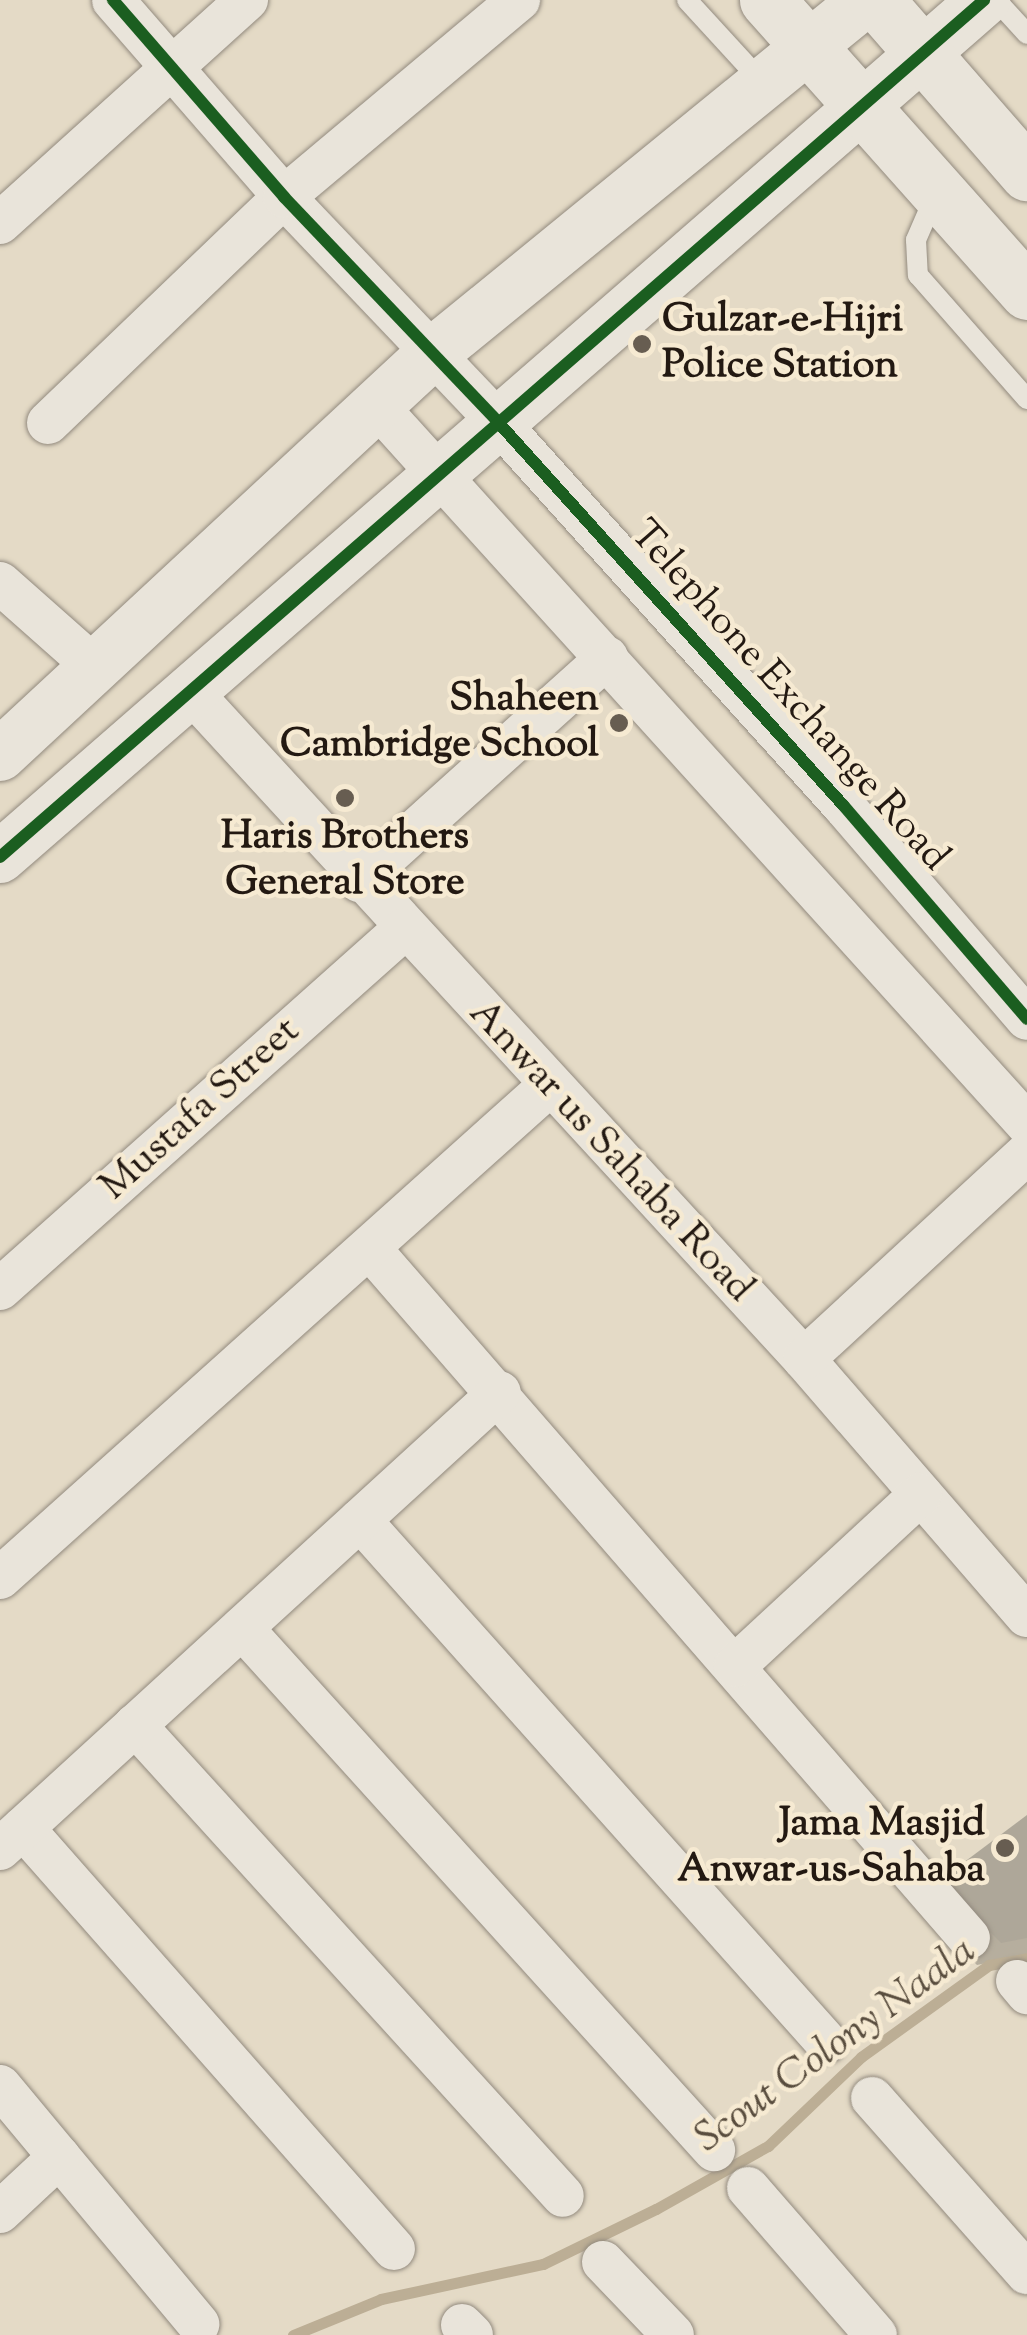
<!DOCTYPE html>
<style>
body{margin:0}
#map{position:relative;width:1027px;height:2335px;overflow:hidden;background:#e4dac6;font-family:"Sorts Mill Goudy",serif}
div>[style]{position:absolute}
.shadow>*{inset:0;background:#0003}
.stream>*{height:11px;margin:-5.5px;padding:0 5.5px;transform-origin:5.5px;border-radius:5.5px;background:#bcae95}
.building>*{inset:0;background:#aea799}
.roads{filter:drop-shadow(0 0 2px #928a7e) drop-shadow(0 0 2px #928a7e)}
.service>*{height:20px;margin:-10px;padding:0 10px;transform-origin:10px;border-radius:10px;background:#e9e4da}
.minor>*{height:42px;margin:-21px;padding:0 21px;transform-origin:21px;border-radius:21px;background:#e9e4da}
.tertiary>*{height:52px;margin:-26px;padding:0 26px;transform-origin:26px;border-radius:26px;background:#e9e4da}
.secondary>*{height:55px;margin:-27.5px;padding:0 27.5px;transform-origin:27.5px;border-radius:27.5px;background:#e9e4da}
.cycleway>*{height:12px;margin:-6px;padding:0 6px;transform-origin:6px;border-radius:6px;background:#1b5e20}
.dots>*{width:28px;height:28px;translate:-50% -50%;box-sizing:border-box;border:5px solid #f6ead2;border-radius:50%}
span{translate:-50% -50%;white-space:nowrap;text-align:center;line-height:1.15;-webkit-text-stroke:9px #f6ead2;paint-order:stroke}
.poi-label{font-size:40px;color:#231912;font-weight:700}
.left{translate:0 -50%;text-align:left}
.right{translate:-100% -50%;text-align:right}
.street-label{font-size:40px;color:#231912}
.water-label{font-size:42px;color:#594d3e;font-style:italic}
</style>
<div id="map">
<div class="shadow">
<i style="clip-path:polygon(1027px 1818px,1027px 1955px,977px 1965px,918px 1905px)"></i>
</div>
<div class="stream">
<i style="left:293px;top:2335px;width:95px;rotate:-22.2deg"></i>
<i style="left:381px;top:2299px;width:166px;rotate:-12.2deg"></i>
<i style="left:543px;top:2264px;width:126px;rotate:-26deg"></i>
<i style="left:656px;top:2209px;width:129px;rotate:-29.4deg"></i>
<i style="left:768px;top:2146px;width:129px;rotate:-43.7deg"></i>
<i style="left:861px;top:2057px;width:158px;rotate:-35.7deg"></i>
<i style="left:989px;top:1965px;width:39px;rotate:-10deg"></i>
</div>
<div class="building">
<i style="clip-path:polygon(1027px 1815px,1027px 1938px,1001px 1943px,939px 1881px)"></i>
</div>
<div class="roads">
<div class="service">
<i style="left:687px;top:0;width:113px;rotate:47.5deg"></i>
<i style="left:996px;top:0;width:46px;rotate:47.6deg"></i>
<i style="left:935px;top:196px;width:48px;rotate:113.4deg"></i>
<i style="left:916px;top:240px;width:35px;rotate:87deg"></i>
<i style="left:918px;top:275px;width:165px;rotate:48.7deg"></i>
</div>
<div class="minor">
<i style="left:113px;top:0;width:261px;rotate:49deg"></i>
<i style="left:284px;top:197px;width:309px;rotate:46.4deg"></i>
<i style="left:497px;top:421px;width:517px;rotate:47.98deg"></i>
<i style="left:843px;top:805px;width:282px;rotate:49.3deg"></i>
<i style="left:0;top:223px;width:333px;rotate:-42.1deg"></i>
<i style="left:377px;top:406px;width:969px;rotate:47.85deg"></i>
<i style="left:48px;top:423px;width:327px;rotate:-43.8deg"></i>
<i style="left:284px;top:197px;width:307px;rotate:-40deg"></i>
<i style="left:0;top:583px;width:127px;rotate:41.5deg"></i>
<i style="left:190px;top:691px;width:907px;rotate:47.41deg"></i>
<i style="left:804px;top:1359px;width:340px;rotate:49.1deg"></i>
<i style="left:359px;top:881px;width:334px;rotate:-42deg"></i>
<i style="left:372px;top:1251px;width:910px;rotate:49.01deg"></i>
<i style="left:0;top:1289px;width:540px;rotate:-41.7deg"></i>
<i style="left:804px;top:1359px;width:304px;rotate:-42.7deg"></i>
<i style="left:360px;top:1520px;width:700px;rotate:48.24deg"></i>
<i style="left:0;top:1578px;width:737px;rotate:-41.87deg"></i>
<i style="left:242px;top:1628px;width:704px;rotate:47.88deg"></i>
<i style="left:735px;top:1666px;width:253px;rotate:-42.8deg"></i>
<i style="left:135px;top:1725px;width:636px;rotate:47.74deg"></i>
<i style="left:23px;top:1828px;width:561px;rotate:48.61deg"></i>
<i style="left:0;top:1849px;width:677px;rotate:-42.43deg"></i>
<i style="left:1017px;top:1981px;width:16px;rotate:50deg"></i>
<i style="left:0;top:2086px;width:310px;rotate:50.2deg"></i>
<i style="left:872px;top:2098px;width:234px;rotate:48.5deg"></i>
<i style="left:748px;top:2188px;width:195px;rotate:49deg"></i>
<i style="left:0;top:2212px;width:81px;rotate:-43deg"></i>
<i style="left:603px;top:2262px;width:101px;rotate:46.2deg"></i>
<i style="left:462px;top:2325px;width:14px;rotate:45deg"></i>
</div>
<div class="tertiary">
<i style="left:0;top:755px;width:589px;rotate:-42.87deg"></i>
<i style="left:432px;top:354px;width:560px;rotate:-39.2deg"></i>
<i style="left:0;top:857px;width:1305px;rotate:-41.05deg"></i>
</div>
<div class="secondary">
<i style="left:767px;top:0;width:391px;rotate:48.3deg"></i>
<i style="left:876px;top:0;width:230px;rotate:48.9deg"></i>
</div>
</div>
<div class="cycleway">
<i style="left:113px;top:0;width:261px;rotate:49deg"></i>
<i style="left:284px;top:197px;width:309px;rotate:46.4deg"></i>
<i style="left:497px;top:421px;width:517px;rotate:47.98deg"></i>
<i style="left:843px;top:805px;width:282px;rotate:49.3deg"></i>
<i style="left:0;top:857px;width:1305px;rotate:-41.05deg"></i>
</div>
<div class="dots">
<i style="left:642px;top:344px;background:#675d51"></i>
<i style="left:619px;top:723px;background:#675d51"></i>
<i style="left:345px;top:798px;background:#675d51"></i>
<i style="left:1005px;top:1848px;background:#675d51"></i>
</div>
<div class="poi-label">
<span class="left" style="left:662px;top:344px">Gulzar-e-Hijri<br>Police Station</span>
<span class="right" style="left:599px;top:723px">Shaheen<br>Cambridge School</span>
<span style="left:345px;top:861px">Haris Brothers<br>General Store</span>
<span class="right" style="left:985px;top:1848px">Jama Masjid<br>Anwar-us-Sahaba</span>
</div>
<div class="street-label">
<span style="left:788px;top:697px;rotate:48deg">Telephone Exchange Road</span>
<span style="left:201px;top:1110px;rotate:-42deg">Mustafa Street</span>
<span style="left:610px;top:1152px;rotate:47deg">Anwar us Sahaba Road</span>
</div>
<div class="water-label">
<span style="left:836px;top:2046px;rotate:-36deg">Scout Colony Naala</span>
</div>
</div>
